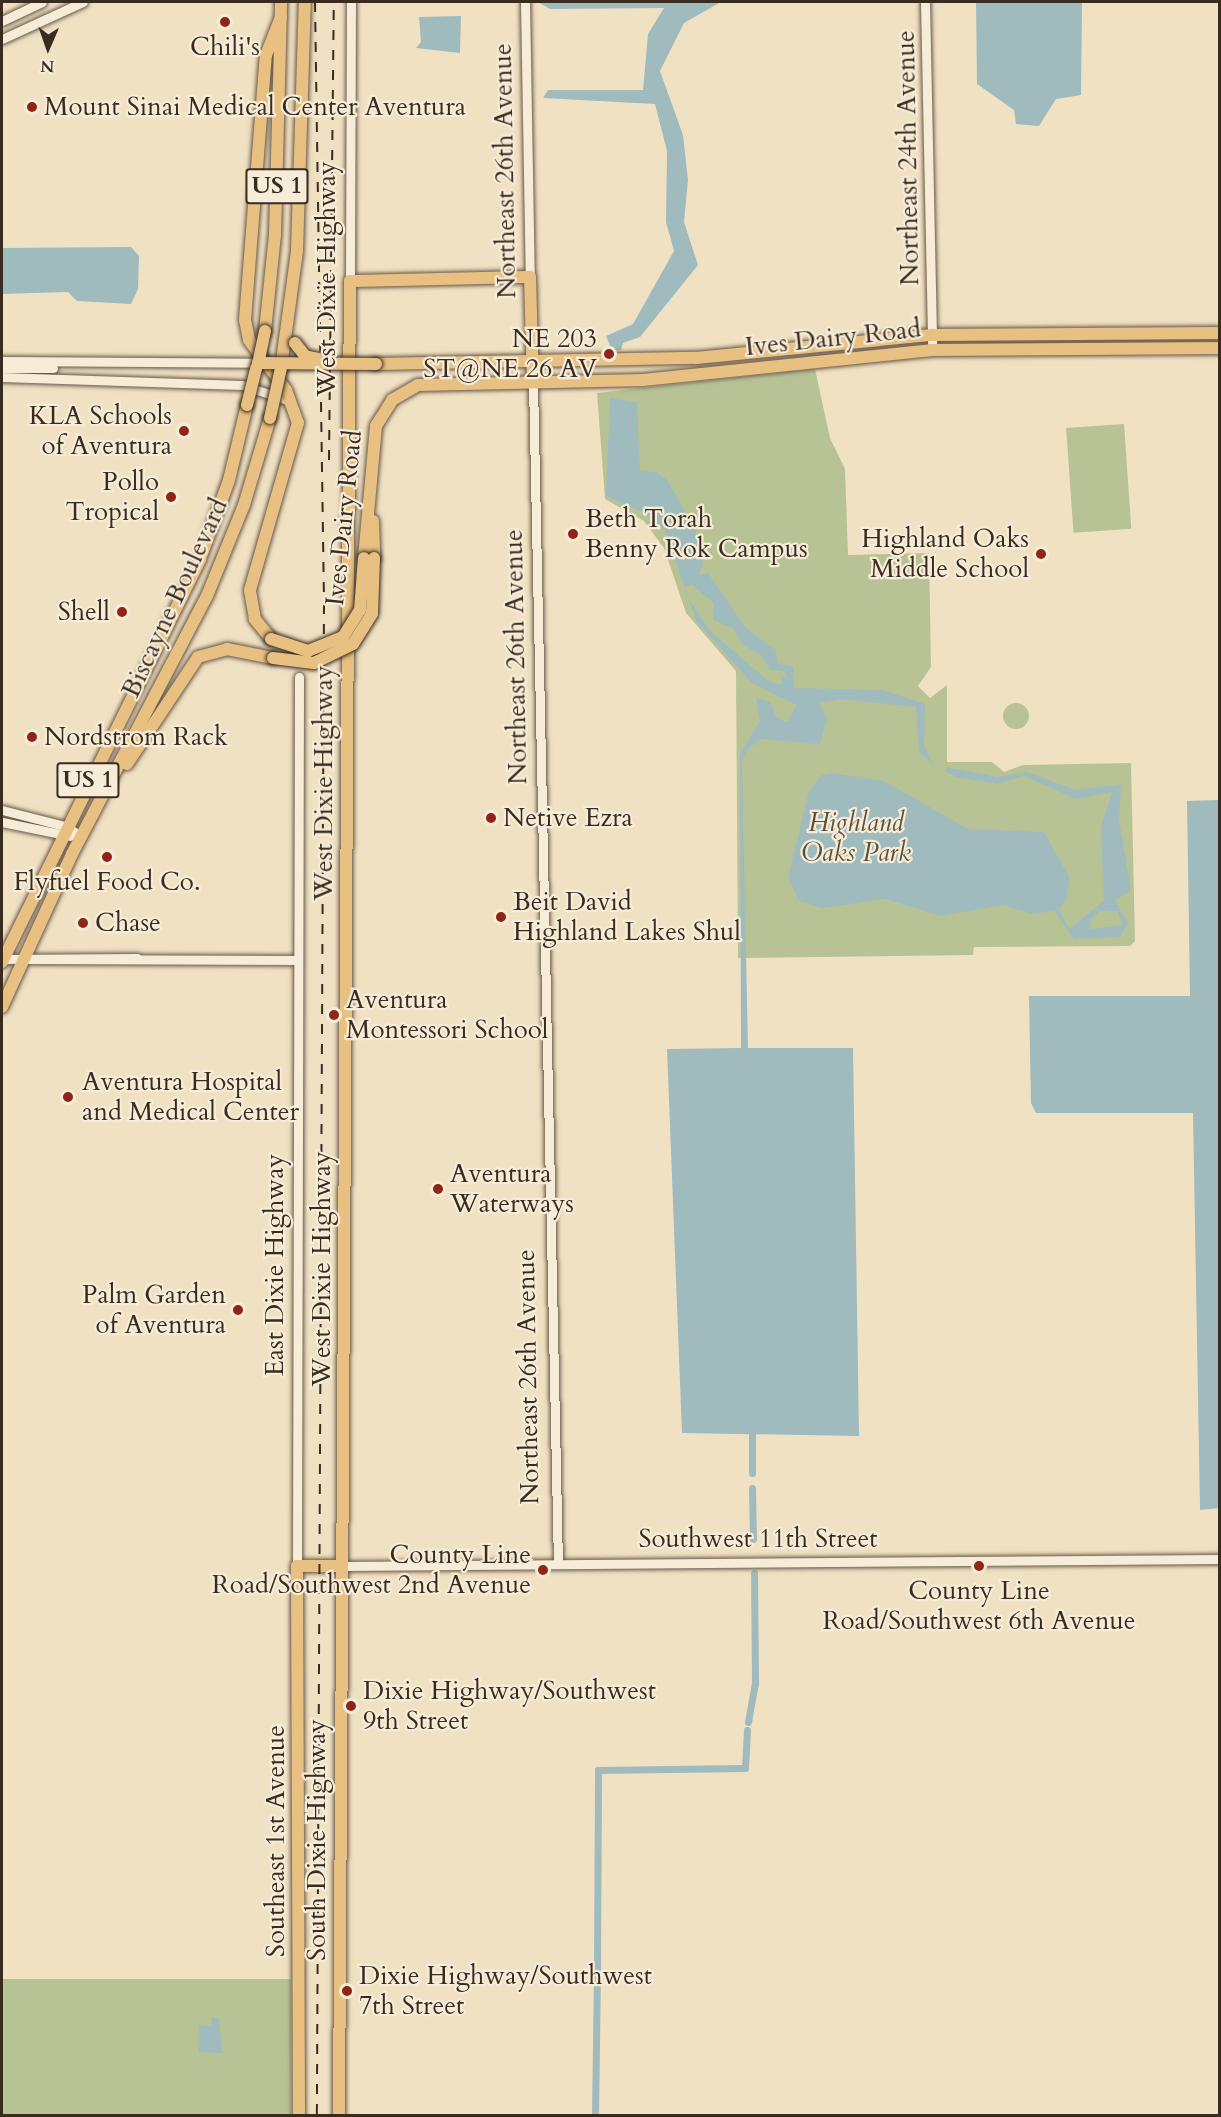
<!DOCTYPE html>
<style>
body{margin:0}
#map{position:relative;width:1221px;height:2117px;overflow:hidden;background:#f1e1c3;font-family:Cardo,serif}
div>[style]{position:absolute}
.green>*{inset:0;background:#b8c395;transform-origin:0 0}
.round{border-radius:50%}
.water>*{inset:0;background:#9fbbbe}
.canal>*{height:7px;margin:-3.5px;padding:0 3.5px;transform-origin:3.5px;border-radius:3.5px;background:#9fbbbe}
.roads{filter:drop-shadow(0 0 2px #675849) drop-shadow(0 0 2px #675849)}
.minor>*{height:9px;margin:-4.5px;padding:0 4.5px;transform-origin:4.5px;border-radius:4.5px;background:#f6ecd8}
.major>*{height:12px;margin:-6px;padding:0 6px;transform-origin:6px;border-radius:6px;background:#e8c082}
.rail>*{height:2px;margin-top:-1px;transform-origin:0;background:repeating-linear-gradient(90deg,#392b20 0 10px,transparent 0 20px)}
.bridges{filter:drop-shadow(0 0 2px #392b20) drop-shadow(0 0 2px #392b20)}
.major-bridge>*{height:12px;margin:-6px;padding:0 6px;transform-origin:6px;border-radius:6px;background:#e8c082}
.dots>*{width:16px;height:16px;translate:-50% -50%;box-sizing:border-box;border:3px solid #f6ecd8;border-radius:50%}
span{translate:-50% -50%;white-space:nowrap;text-align:center;line-height:1.15;-webkit-text-stroke:4.5px #f6ecd8;paint-order:stroke}
.shield-label span{padding:2px 4px;background:#f6ecd8;border:2px solid;border-radius:4px;-webkit-text-stroke-width:0}
.shield-label{font-size:24px;color:#392b20;font-weight:700}
.poi-label{font-size:26px;color:#392b20}
.left{translate:0 -50%;text-align:left}
.right{translate:-100% -50%;text-align:right}
.street-label{font-size:26px;color:#392b20}
.park-label{font-size:26px;color:#59513d;font-style:italic}
.frame{position:absolute;inset:0;border:3px solid #392b20;pointer-events:none}
.north{position:absolute;left:18px;top:18px;width:60px;height:60px;-webkit-text-stroke:4px #f6ecd8;paint-order:stroke;rotate:182deg;font-size:16px;font-weight:700;line-height:24px;text-align:center;color:#392b20}
.north::after{content:'';display:block;margin:auto;width:21px;height:27px;background:#392b20;clip-path:polygon(50% 0,100% 100%,50% 72%,0 100%)}
</style>
<div id="map">
<div class="green">
<i style="clip-path:polygon(815px 369px,830px 438px,845px 469px,848px 555px,929px 553px,931px 667px,918px 686px,930px 698px,947px 685px,947px 762px,992px 762px,1004px 772px,1023px 765px,1131px 763px,1135px 941px,1130px 946px,974px 947px,973px 955px,738px 958px,736px 671px,686px 613px,664px 548px,644px 521px,605px 499px,597px 393px)"></i>
<i style="left:1124px;top:424px;width:105px;height:58px;rotate:86deg"></i>
<i class="round" style="left:1003px;top:703px;width:26px;height:26px"></i>
<i style="left:2px;top:1979px;width:289px;height:137px"></i>
</div>
<div class="water">
<i style="clip-path:polygon(538px 2px,721px 2px,684px 23px,660px 71px,683px 135px,688px 180px,684px 222px,698px 265px,640px 337px,623px 343px,621px 350px,612px 350px,606px 336px,633px 324px,674px 251px,666px 222px,667px 151px,655px 104px,543px 98px,548px 90px,643px 90px,648px 34px,664px 8px,550px 9px)"></i>
<i style="clip-path:polygon(976px 2px,1082px 2px,1081px 95px,1056px 99px,1039px 126px,1016px 124px,1014px 110px,977px 84px)"></i>
<i style="clip-path:polygon(461px 16px,460px 53px,416px 48px,421px 42px,419px 17px)"></i>
<i style="clip-path:polygon(131px 247px,139px 256px,138px 289px,131px 304px,77px 301px,68px 292px,2px 294px,2px 248px)"></i>
<i style="clip-path:polygon(evenodd,610px 398px,637px 402px,640px 471px,656px 472px,667px 480px,695px 528px,703px 564px,699px 575px,708px 573px,746px 628px,776px 650px,777px 663px,793px 667px,794px 688px,883px 690px,925px 704px,924px 745px,933px 764px,919px 752px,916px 707px,839px 699px,820px 703px,827px 719px,820px 744px,761px 739px,747px 750px,742px 762px,748px 1048px,853px 1048px,859px 1436px,682px 1433px,667px 1049px,741px 1048px,740px 754px,760px 721px,756px 698px,770px 702px,777px 718px,787px 722px,797px 705px,752px 683px,696px 621px,665px 530px,643px 512px,606px 496px,610px 398px,692px 585px,714px 603px,713px 620px,733px 628px,742px 644px,762px 656px,770px 670px,785px 671px,787px 680px,781px 675px,782px 685px,768px 681px,709px 630px,687px 596px,685px 587px,692px 585px)"></i>
<i style="clip-path:polygon(evenodd,947px 767px,997px 777px,1027px 772px,1076px 790px,1121px 784px,1119px 821px,1130px 883px,1130px 891px,1115px 901px,1128px 923px,1120px 937px,1074px 939px,1054px 911px,1032px 914px,1003px 905px,941px 916px,885px 899px,822px 908px,799px 901px,788px 877px,809px 791px,822px 775px,832px 773px,884px 781px,968px 829px,1044px 832px,1069px 876px,1067px 899px,1059px 909px,1069px 929px,1104px 901px,1101px 828px,1112px 792px,1076px 799px,1024px 776px,997px 784px,956px 777px,945px 771px,947px 767px,1100px 911px,1117px 911px,1123px 925px,1091px 929px,1090px 920px,1100px 911px)"></i>
<i style="clip-path:polygon(1219px 800px,1220px 1508px,1200px 1510px,1193px 1113px,1036px 1113px,1031px 1103px,1029px 996px,1190px 996px,1187px 801px)"></i>
<i style="clip-path:polygon(211px 2018px,219px 2018px,222px 2053px,199px 2052px,199px 2025px,212px 2026px)"></i>
</div>
<div class="canal">
<i style="left:752px;top:1427px;width:46px;rotate:90deg"></i>
<i style="left:752px;top:1488px;width:51px;rotate:88.9deg"></i>
<i style="left:748px;top:1722px;width:39px;rotate:-80deg"></i>
<i style="left:755px;top:1684px;width:111px;rotate:-90.5deg"></i>
<i style="left:597px;top:1970px;width:200px;rotate:-89.7deg"></i>
<i style="left:598px;top:1770px;width:147px;rotate:-0.8deg"></i>
<i style="left:745px;top:1768px;width:38px;rotate:-87deg"></i>
<i style="left:595px;top:2116px;width:140px;rotate:-89.2deg"></i>
</div>
<div class="roads">
<div class="minor">
<i style="left:525px;top:2px;width:275px;rotate:89deg"></i>
<i style="left:925px;top:2px;width:348px;rotate:88.8deg"></i>
<i style="left:2px;top:21px;width:44px;rotate:-25.4deg"></i>
<i style="left:2px;top:39px;width:89px;rotate:-24.6deg"></i>
<i style="left:350px;top:281px;width:279px;rotate:-89.8deg"></i>
<i style="left:2px;top:361px;width:256px;rotate:0.4deg"></i>
<i style="left:2px;top:368px;width:51px"></i>
<i style="left:2px;top:377px;width:240px;rotate:1.9deg"></i>
<i style="left:242px;top:385px;width:51px;rotate:18.4deg"></i>
<i style="left:533px;top:382px;width:1181px;rotate:88.79deg"></i>
<i style="left:2px;top:810px;width:65px;rotate:14.3deg"></i>
<i style="left:65px;top:826px;width:19px;rotate:32deg"></i>
<i style="left:2px;top:822px;width:69px;rotate:11.6deg"></i>
<i style="left:2px;top:959px;width:135px;rotate:-0.4deg"></i>
<i style="left:24px;top:959px;width:274px;rotate:0.2deg"></i>
<i style="left:297px;top:1566px;width:889px;rotate:-89.87deg"></i>
<i style="left:342px;top:1566px;width:878px;rotate:-0.46deg"></i>
</div>
<div class="major">
<i style="left:265px;top:331px;width:97px;rotate:-84.1deg"></i>
<i style="left:275px;top:235px;width:233px;rotate:-88.5deg"></i>
<i style="left:376px;top:364px;width:320px;rotate:-1.1deg"></i>
<i style="left:696px;top:358px;width:237px;rotate:-5.6deg"></i>
<i style="left:932px;top:335px;width:288px;rotate:-0.4deg"></i>
<i style="left:281px;top:368px;width:118px;rotate:-82.2deg"></i>
<i style="left:297px;top:251px;width:249px;rotate:-88.2deg"></i>
<i style="left:373px;top:521px;width:37px;rotate:88deg"></i>
<i style="left:364px;top:558px;width:133px;rotate:-84.8deg"></i>
<i style="left:376px;top:426px;width:31px;rotate:-58deg"></i>
<i style="left:392px;top:400px;width:30px;rotate:-30deg"></i>
<i style="left:418px;top:385px;width:225px;rotate:-1.3deg"></i>
<i style="left:643px;top:380px;width:291px;rotate:-5.9deg"></i>
<i style="left:932px;top:350px;width:288px;rotate:-0.4deg"></i>
<i style="left:271px;top:639px;width:26px;rotate:-129deg"></i>
<i style="left:255px;top:619px;width:29px;rotate:-100deg"></i>
<i style="left:250px;top:590px;width:174px;rotate:-74deg"></i>
<i style="left:298px;top:423px;width:35px;rotate:-110deg"></i>
<i style="left:286px;top:390px;width:62px;rotate:-126.5deg"></i>
<i style="left:249px;top:340px;width:20px;rotate:-101deg"></i>
<i style="left:245px;top:320px;width:266px;rotate:-85.5deg"></i>
<i style="left:266px;top:55px;width:41px;rotate:-68.5deg"></i>
<i style="left:127px;top:764px;width:128px;rotate:-56.4deg"></i>
<i style="left:198px;top:657px;width:30px;rotate:-15deg"></i>
<i style="left:227px;top:649px;width:47px;rotate:11.1deg"></i>
<i style="left:2px;top:962px;width:449px;rotate:-63.8deg"></i>
<i style="left:200px;top:559px;width:84px;rotate:-69.8deg"></i>
<i style="left:229px;top:480px;width:77px;rotate:-76.5deg"></i>
<i style="left:2px;top:1007px;width:168px;rotate:-65.4deg"></i>
<i style="left:72px;top:854px;width:291px;rotate:-62.4deg"></i>
<i style="left:207px;top:596px;width:98px;rotate:-67.9deg"></i>
<i style="left:244px;top:505px;width:91px;rotate:-73.4deg"></i>
<i style="left:299px;top:2116px;width:550px;rotate:-90.21deg"></i>
<i style="left:297px;top:1566px;width:45px"></i>
<i style="left:339px;top:2116px;width:1835px;rotate:-89.66deg"></i>
<i style="left:350px;top:281px;width:180px;rotate:-1.3deg"></i>
<i style="left:530px;top:277px;width:105px;rotate:88.4deg"></i>
</div>
</div>
<div class="rail">
<i style="left:315px;top:2px;width:602px;rotate:89.14deg"></i>
<i style="left:324px;top:604px;width:1512px;rotate:90.27deg"></i>
<i style="left:329px;top:460px;width:458px;rotate:-89.4deg"></i>
</div>
<div class="bridges">
<div class="major-bridge">
<i style="left:265px;top:331px;width:33px;rotate:102deg"></i>
<i style="left:258px;top:363px;width:118px;rotate:0.5deg"></i>
<i style="left:295px;top:343px;width:16px;rotate:52deg"></i>
<i style="left:305px;top:356px;width:13px;rotate:13deg"></i>
<i style="left:247px;top:405px;width:38px;rotate:-76deg"></i>
<i style="left:270px;top:418px;width:51px;rotate:-77.6deg"></i>
<i style="left:271px;top:639px;width:39px;rotate:18deg"></i>
<i style="left:308px;top:651px;width:38px;rotate:-22deg"></i>
<i style="left:343px;top:637px;width:32px;rotate:-58deg"></i>
<i style="left:360px;top:610px;width:52px;rotate:-85.6deg"></i>
<i style="left:273px;top:658px;width:41px;rotate:7deg"></i>
<i style="left:314px;top:663px;width:43px;rotate:-26deg"></i>
<i style="left:353px;top:644px;width:36px;rotate:-58deg"></i>
<i style="left:372px;top:613px;width:55px;rotate:-87.9deg"></i>
</div>
</div>
<div class="dots">
<i style="left:225px;top:22px;background:#8f2418"></i>
<i style="left:32px;top:107px;background:#8f2418"></i>
<i style="left:609px;top:354px;background:#8f2418"></i>
<i style="left:184px;top:431px;background:#8f2418"></i>
<i style="left:171px;top:497px;background:#8f2418"></i>
<i style="left:573px;top:534px;background:#8f2418"></i>
<i style="left:1041px;top:554px;background:#8f2418"></i>
<i style="left:122px;top:612px;background:#8f2418"></i>
<i style="left:32px;top:737px;background:#8f2418"></i>
<i style="left:491px;top:818px;background:#8f2418"></i>
<i style="left:107px;top:857px;background:#8f2418"></i>
<i style="left:501px;top:917px;background:#8f2418"></i>
<i style="left:83px;top:923px;background:#8f2418"></i>
<i style="left:334px;top:1015px;background:#8f2418"></i>
<i style="left:68px;top:1097px;background:#8f2418"></i>
<i style="left:438px;top:1189px;background:#8f2418"></i>
<i style="left:238px;top:1310px;background:#8f2418"></i>
<i style="left:979px;top:1566px;background:#8f2418"></i>
<i style="left:543px;top:1570px;background:#8f2418"></i>
<i style="left:351px;top:1706px;background:#8f2418"></i>
<i style="left:347px;top:1991px;background:#8f2418"></i>
</div>
<div class="shield-label">
<span style="left:277px;top:186px">US 1</span>
<span style="left:88px;top:780px">US 1</span>
</div>
<div class="poi-label">
<span style="left:225px;top:47px">Chili's</span>
<span class="left" style="left:44px;top:107px">Mount Sinai Medical Center Aventura</span>
<span class="right" style="left:597px;top:354px">NE 203<br>ST@NE 26 AV</span>
<span class="right" style="left:172px;top:431px">KLA Schools<br>of Aventura</span>
<span class="right" style="left:159px;top:497px">Pollo<br>Tropical</span>
<span class="left" style="left:585px;top:534px">Beth Torah<br>Benny Rok Campus</span>
<span class="right" style="left:1029px;top:554px">Highland Oaks<br>Middle School</span>
<span class="right" style="left:110px;top:612px">Shell</span>
<span class="left" style="left:44px;top:737px">Nordstrom Rack</span>
<span class="left" style="left:503px;top:818px">Netive Ezra</span>
<span style="left:107px;top:882px">Flyfuel Food Co.</span>
<span class="left" style="left:513px;top:917px">Beit David<br>Highland Lakes Shul</span>
<span class="left" style="left:95px;top:923px">Chase</span>
<span class="left" style="left:346px;top:1015px">Aventura<br>Montessori School</span>
<span class="left" style="left:82px;top:1097px">Aventura Hospital<br>and Medical Center</span>
<span class="left" style="left:450px;top:1189px">Aventura<br>Waterways</span>
<span class="right" style="left:226px;top:1310px">Palm Garden<br>of Aventura</span>
<span class="right" style="left:531px;top:1570px">County Line<br>Road/Southwest 2nd Avenue</span>
<span style="left:979px;top:1606px">County Line<br>Road/Southwest 6th Avenue</span>
<span class="left" style="left:363px;top:1706px">Dixie Highway/Southwest<br>9th Street</span>
<span class="left" style="left:359px;top:1991px">Dixie Highway/Southwest<br>7th Street</span>
</div>
<div class="street-label">
<span style="left:908px;top:158px;rotate:-91deg">Northeast 24th Avenue</span>
<span style="left:505px;top:171px;rotate:-91deg">Northeast 26th Avenue</span>
<span style="left:327px;top:279px;rotate:-90deg">West Dixie Highway</span>
<span style="left:833px;top:338px;rotate:-6deg">Ives Dairy Road</span>
<span style="left:344px;top:518px;rotate:-84deg">Ives Dairy Road</span>
<span style="left:175px;top:598px;rotate:-65deg">Biscayne Boulevard</span>
<span style="left:516px;top:657px;rotate:-91deg">Northeast 26th Avenue</span>
<span style="left:324px;top:783px;rotate:-90deg">West Dixie Highway</span>
<span style="left:275px;top:1265px;rotate:-90deg">East Dixie Highway</span>
<span style="left:322px;top:1269px;rotate:-90deg">West Dixie Highway</span>
<span style="left:528px;top:1377px;rotate:-91deg">Northeast 26th Avenue</span>
<span style="left:758px;top:1539px">Southwest 11th Street</span>
<span style="left:317px;top:1840px;rotate:-90deg">South Dixie Highway</span>
<span style="left:276px;top:1841px;rotate:-90deg">Southeast 1st Avenue</span>
</div>
<div class="park-label">
<span style="left:856px;top:838px">Highland<br>Oaks Park</span>
</div>
<div class="frame"></div>
<div class="north">N</div>
</div>
